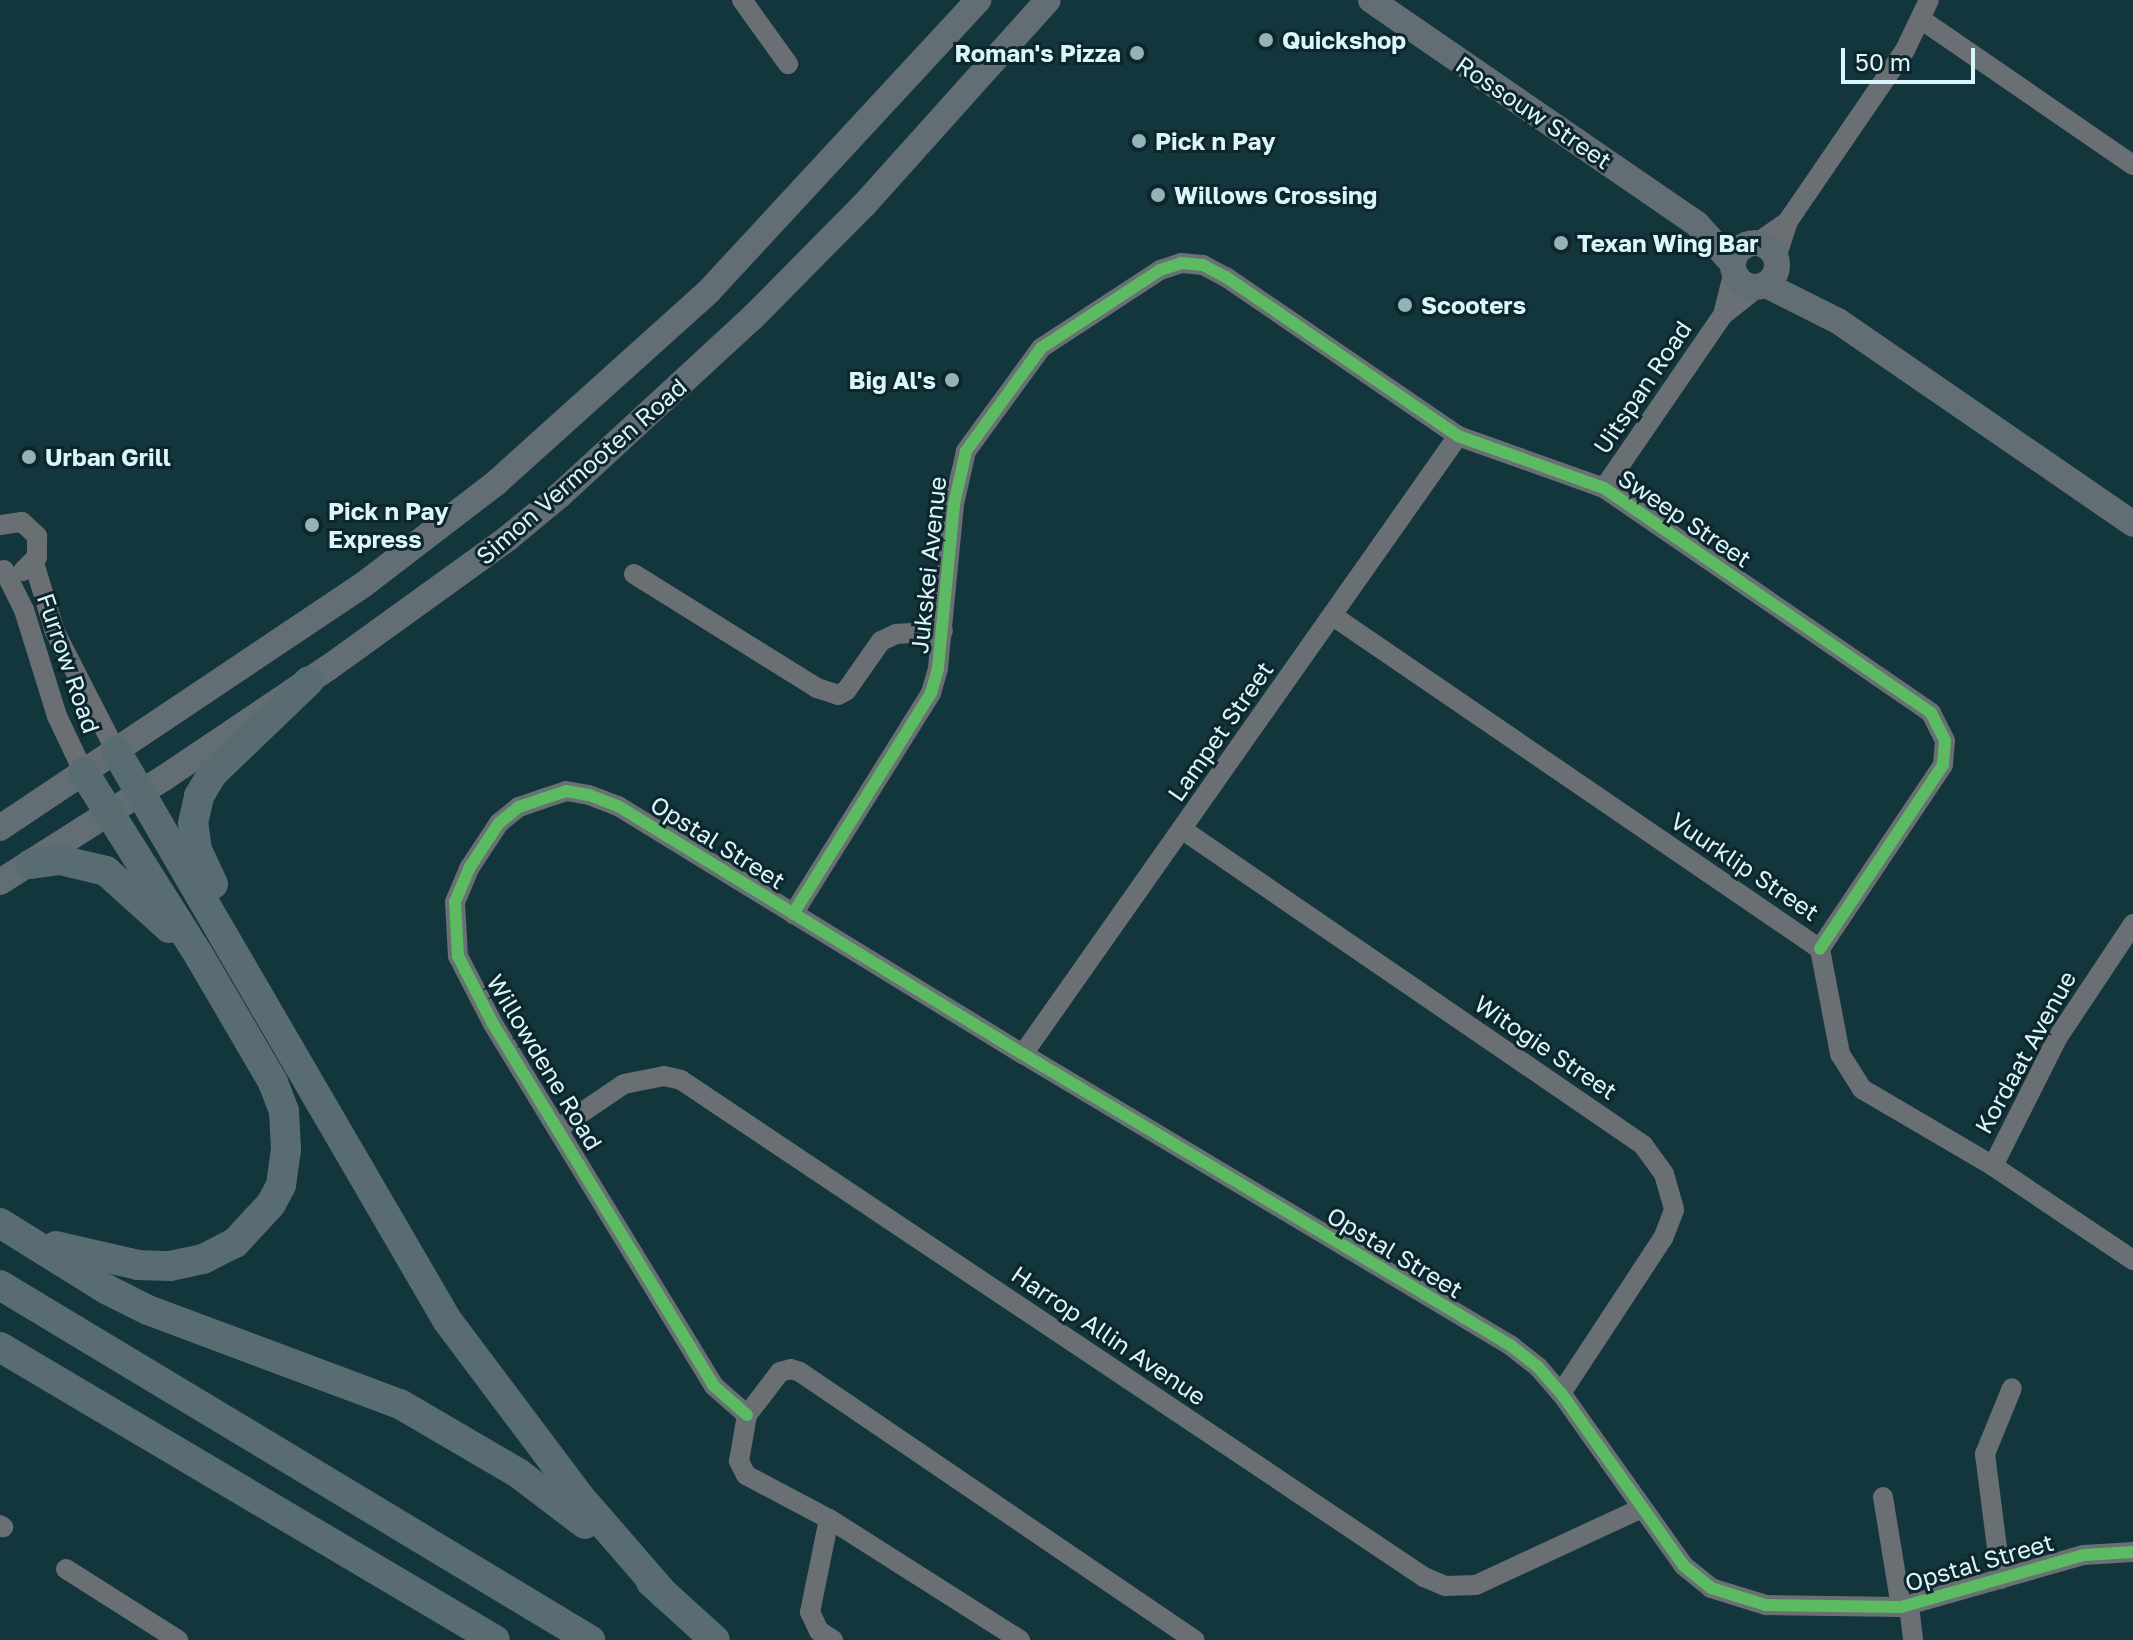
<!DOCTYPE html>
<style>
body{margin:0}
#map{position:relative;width:2133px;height:1640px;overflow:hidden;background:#12363c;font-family:"Golos Text",sans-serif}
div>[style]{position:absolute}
.minor>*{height:20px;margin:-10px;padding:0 10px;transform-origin:10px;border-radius:10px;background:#696f73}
.major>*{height:26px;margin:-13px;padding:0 13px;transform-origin:13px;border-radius:13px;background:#626e74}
.major>.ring{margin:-13px;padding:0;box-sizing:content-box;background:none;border:26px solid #626e74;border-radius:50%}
.highway>*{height:30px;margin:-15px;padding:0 15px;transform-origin:15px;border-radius:15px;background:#596c71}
.cycleway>*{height:12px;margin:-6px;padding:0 6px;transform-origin:6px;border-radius:6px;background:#5cba63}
.dots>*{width:22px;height:22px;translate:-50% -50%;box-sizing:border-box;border:4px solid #0e262b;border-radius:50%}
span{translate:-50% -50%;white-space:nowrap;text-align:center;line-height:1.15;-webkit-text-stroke:6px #0e262b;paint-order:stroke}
.poi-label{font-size:24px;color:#d9f6fc;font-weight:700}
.left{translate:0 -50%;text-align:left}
.right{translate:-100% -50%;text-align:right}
.street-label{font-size:24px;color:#d9f6fc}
.scale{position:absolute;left:1841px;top:48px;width:134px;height:36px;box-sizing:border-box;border:4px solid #d9f6fc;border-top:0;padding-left:10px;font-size:24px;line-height:28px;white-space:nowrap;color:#d9f6fc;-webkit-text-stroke:6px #0e262b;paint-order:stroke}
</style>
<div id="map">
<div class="minor">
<i style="left:742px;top:0;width:79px;rotate:54.3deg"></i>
<i style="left:1922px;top:20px;width:256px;rotate:34.5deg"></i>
<i style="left:1757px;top:243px;width:38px;rotate:-35deg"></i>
<i style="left:1776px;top:258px;width:39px;rotate:-72deg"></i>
<i style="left:1788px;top:221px;width:207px;rotate:-55.6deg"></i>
<i style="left:1905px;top:50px;width:55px;rotate:-64.4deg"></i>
<i style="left:1723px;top:315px;width:45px;rotate:-38.7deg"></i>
<i style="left:1604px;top:488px;width:210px;rotate:-55.5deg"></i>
<i style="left:1723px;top:315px;width:45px;rotate:-76deg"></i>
<i style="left:0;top:525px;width:22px;rotate:-8deg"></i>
<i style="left:22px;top:522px;width:21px;rotate:43deg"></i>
<i style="left:37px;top:536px;width:21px;rotate:90deg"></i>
<i style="left:37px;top:557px;width:20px;rotate:135deg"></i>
<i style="left:34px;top:563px;width:72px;rotate:73.1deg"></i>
<i style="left:55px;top:632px;width:134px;rotate:62.9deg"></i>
<i style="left:4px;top:570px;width:45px;rotate:63.4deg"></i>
<i style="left:24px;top:610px;width:111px;rotate:72.7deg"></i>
<i style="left:57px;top:716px;width:63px;rotate:64.7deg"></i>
<i style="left:634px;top:574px;width:216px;rotate:31.9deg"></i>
<i style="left:817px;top:688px;width:22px;rotate:18deg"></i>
<i style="left:838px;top:695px;width:9px;rotate:-27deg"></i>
<i style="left:846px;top:691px;width:61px;rotate:-55deg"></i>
<i style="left:881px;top:641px;width:17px;rotate:-25deg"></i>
<i style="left:896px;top:634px;width:47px;rotate:-3.7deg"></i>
<i style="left:1333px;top:616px;width:590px;rotate:34.36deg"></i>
<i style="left:1820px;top:949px;width:107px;rotate:79.2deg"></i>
<i style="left:1840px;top:1054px;width:41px;rotate:57.8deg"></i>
<i style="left:1862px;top:1089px;width:152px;rotate:30.4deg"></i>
<i style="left:1993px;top:1166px;width:169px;rotate:33.9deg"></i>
<i style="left:1183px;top:830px;width:558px;rotate:34.4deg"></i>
<i style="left:1643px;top:1145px;width:36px;rotate:54deg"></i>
<i style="left:1664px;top:1174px;width:37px;rotate:74deg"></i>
<i style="left:1674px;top:1210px;width:30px;rotate:111deg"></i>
<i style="left:1663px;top:1238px;width:186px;rotate:123.3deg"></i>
<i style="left:793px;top:914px;width:261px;rotate:-58deg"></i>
<i style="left:931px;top:693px;width:26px;rotate:-74deg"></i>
<i style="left:938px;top:668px;width:165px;rotate:-84.4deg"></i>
<i style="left:954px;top:504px;width:54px;rotate:-77.2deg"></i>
<i style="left:966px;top:451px;width:127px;rotate:-53.9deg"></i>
<i style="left:1041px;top:348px;width:142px;rotate:-33.2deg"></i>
<i style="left:1160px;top:270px;width:22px;rotate:-18deg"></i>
<i style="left:1181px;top:263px;width:22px;rotate:5deg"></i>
<i style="left:1203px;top:265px;width:26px;rotate:28deg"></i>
<i style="left:1226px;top:277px;width:281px;rotate:34.4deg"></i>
<i style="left:1458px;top:436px;width:155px;rotate:19.6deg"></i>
<i style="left:1604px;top:488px;width:397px;rotate:34.5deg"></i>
<i style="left:1931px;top:713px;width:31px;rotate:63deg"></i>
<i style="left:1945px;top:741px;width:24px;rotate:95deg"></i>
<i style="left:1943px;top:765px;width:221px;rotate:123.8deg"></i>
<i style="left:1023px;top:1054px;width:756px;rotate:-54.86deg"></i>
<i style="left:559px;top:1128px;width:78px;rotate:-34.1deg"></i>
<i style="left:624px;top:1084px;width:41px;rotate:-11.3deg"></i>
<i style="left:664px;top:1076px;width:17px;rotate:13deg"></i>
<i style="left:681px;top:1080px;width:894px;rotate:33.78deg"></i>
<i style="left:1424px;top:1577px;width:23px;rotate:23deg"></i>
<i style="left:1445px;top:1586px;width:31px;rotate:-2deg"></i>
<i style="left:1476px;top:1585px;width:183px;rotate:-24.9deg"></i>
<i style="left:1993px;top:1166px;width:144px;rotate:-63.3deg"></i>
<i style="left:2058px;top:1037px;width:136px;rotate:-56.4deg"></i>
<i style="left:747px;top:1415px;width:44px;rotate:-138.7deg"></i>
<i style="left:714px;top:1386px;width:426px;rotate:-121.4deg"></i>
<i style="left:492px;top:1022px;width:74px;rotate:-117.3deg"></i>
<i style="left:458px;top:956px;width:54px;rotate:-93.2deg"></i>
<i style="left:455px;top:902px;width:38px;rotate:-67deg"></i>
<i style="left:470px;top:867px;width:53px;rotate:-56.6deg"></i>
<i style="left:499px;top:823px;width:26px;rotate:-39deg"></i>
<i style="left:519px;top:807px;width:24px;rotate:-19deg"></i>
<i style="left:542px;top:799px;width:25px;rotate:-18deg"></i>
<i style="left:566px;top:791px;width:23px;rotate:10deg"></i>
<i style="left:589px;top:795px;width:31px;rotate:21deg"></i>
<i style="left:618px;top:806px;width:475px;rotate:31.5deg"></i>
<i style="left:1023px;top:1054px;width:567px;rotate:30.86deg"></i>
<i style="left:1510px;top:1345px;width:36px;rotate:38deg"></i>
<i style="left:1538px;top:1367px;width:35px;rotate:49deg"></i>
<i style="left:1561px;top:1393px;width:212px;rotate:54.6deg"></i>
<i style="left:1684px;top:1566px;width:35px;rotate:39deg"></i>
<i style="left:1711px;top:1588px;width:58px;rotate:17.2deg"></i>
<i style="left:1766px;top:1605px;width:135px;rotate:0.8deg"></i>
<i style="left:1901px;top:1607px;width:190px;rotate:-15.9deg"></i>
<i style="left:2084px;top:1555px;width:49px;rotate:-3.5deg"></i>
<i style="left:1883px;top:1497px;width:111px;rotate:80.7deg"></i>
<i style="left:829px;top:1519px;width:95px;rotate:101.5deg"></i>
<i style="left:810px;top:1612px;width:21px;rotate:65deg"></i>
<i style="left:819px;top:1631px;width:17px;rotate:33deg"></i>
<i style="left:0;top:1525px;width:4px;rotate:34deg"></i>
<i style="left:66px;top:1569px;width:133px;rotate:32.4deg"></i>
<i style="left:2001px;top:1579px;width:126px;rotate:-97.3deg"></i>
<i style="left:1985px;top:1454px;width:71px;rotate:-67.8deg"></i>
<i style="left:1909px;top:1606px;width:34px;rotate:83deg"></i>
<i style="left:1020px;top:1640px;width:226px;rotate:-147.6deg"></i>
<i style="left:829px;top:1519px;width:94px;rotate:-152.1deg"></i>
<i style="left:746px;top:1475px;width:16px;rotate:-117deg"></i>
<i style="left:739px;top:1461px;width:47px;rotate:-80.1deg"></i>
<i style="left:747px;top:1415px;width:54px;rotate:-52.5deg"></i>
<i style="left:780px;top:1372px;width:11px;rotate:-15deg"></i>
<i style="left:791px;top:1369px;width:9px;rotate:18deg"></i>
<i style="left:800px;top:1372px;width:477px;rotate:34.2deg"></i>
</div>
<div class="major">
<i style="left:1371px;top:0;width:396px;rotate:34.5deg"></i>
<i style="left:1697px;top:224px;width:54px;rotate:48deg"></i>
<i class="ring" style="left:1733px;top:243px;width:18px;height:18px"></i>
<i style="left:1766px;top:285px;width:80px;rotate:26.6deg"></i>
<i style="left:1838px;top:321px;width:358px;rotate:34.5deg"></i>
<i style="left:0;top:828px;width:437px;rotate:-33.8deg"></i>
<i style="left:363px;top:585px;width:169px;rotate:-37.5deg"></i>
<i style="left:497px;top:482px;width:284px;rotate:-42deg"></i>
<i style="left:708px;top:292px;width:398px;rotate:-47.2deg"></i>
<i style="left:0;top:882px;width:194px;rotate:-32.4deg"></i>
<i style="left:164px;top:778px;width:197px;rotate:-33.9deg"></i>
<i style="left:328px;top:668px;width:222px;rotate:-35.8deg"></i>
<i style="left:508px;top:538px;width:67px;rotate:-39.6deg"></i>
<i style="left:560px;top:495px;width:261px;rotate:-42.7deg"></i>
<i style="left:752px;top:318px;width:159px;rotate:-45.3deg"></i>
<i style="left:864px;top:205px;width:275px;rotate:-48.1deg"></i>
</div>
<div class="highway">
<i style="left:116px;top:751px;width:658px;rotate:59.81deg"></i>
<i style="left:447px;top:1320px;width:220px;rotate:53.1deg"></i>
<i style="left:579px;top:1496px;width:130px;rotate:49.1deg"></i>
<i style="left:31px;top:864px;width:29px;rotate:-8deg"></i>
<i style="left:60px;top:860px;width:47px;rotate:13.4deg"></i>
<i style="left:106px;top:871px;width:85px;rotate:42.1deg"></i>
<i style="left:213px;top:884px;width:38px;rotate:-115deg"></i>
<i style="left:197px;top:850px;width:27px;rotate:-98deg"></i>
<i style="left:193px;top:823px;width:28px;rotate:-77deg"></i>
<i style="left:199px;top:796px;width:26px;rotate:-59deg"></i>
<i style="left:212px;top:774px;width:134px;rotate:-43.8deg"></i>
<i style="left:0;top:1223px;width:125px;rotate:31.9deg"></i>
<i style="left:106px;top:1289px;width:47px;rotate:26.6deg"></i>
<i style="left:148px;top:1310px;width:269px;rotate:20.5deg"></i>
<i style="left:400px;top:1404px;width:137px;rotate:30.3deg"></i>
<i style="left:518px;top:1473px;width:84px;rotate:37.3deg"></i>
<i style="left:56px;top:1246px;width:84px;rotate:13deg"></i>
<i style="left:138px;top:1265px;width:32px;rotate:2deg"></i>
<i style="left:170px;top:1266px;width:34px;rotate:-12deg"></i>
<i style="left:203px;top:1259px;width:36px;rotate:-27deg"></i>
<i style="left:235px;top:1243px;width:53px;rotate:-47.3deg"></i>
<i style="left:271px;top:1204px;width:21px;rotate:-62deg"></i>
<i style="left:281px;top:1185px;width:36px;rotate:-82deg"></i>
<i style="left:286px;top:1149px;width:38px;rotate:-93deg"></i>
<i style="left:284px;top:1111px;width:31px;rotate:-111deg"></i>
<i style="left:273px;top:1082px;width:145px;rotate:-120.3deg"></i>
<i style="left:200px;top:957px;width:218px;rotate:-122.2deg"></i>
<i style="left:0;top:1285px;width:689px;rotate:31.04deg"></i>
<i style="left:0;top:1347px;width:575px;rotate:30.62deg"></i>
<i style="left:651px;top:1582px;width:86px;rotate:42.2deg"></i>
</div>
<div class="cycleway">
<i style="left:793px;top:914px;width:261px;rotate:-58deg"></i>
<i style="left:931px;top:693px;width:26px;rotate:-74deg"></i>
<i style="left:938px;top:668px;width:165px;rotate:-84.4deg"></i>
<i style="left:954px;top:504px;width:54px;rotate:-77.2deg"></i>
<i style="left:966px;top:451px;width:127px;rotate:-53.9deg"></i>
<i style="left:1041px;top:348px;width:142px;rotate:-33.2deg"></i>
<i style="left:1160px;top:270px;width:22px;rotate:-18deg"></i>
<i style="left:1181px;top:263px;width:22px;rotate:5deg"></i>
<i style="left:1203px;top:265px;width:26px;rotate:28deg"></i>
<i style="left:1226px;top:277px;width:281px;rotate:34.4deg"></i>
<i style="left:1458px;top:436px;width:155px;rotate:19.6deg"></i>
<i style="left:1604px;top:488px;width:397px;rotate:34.5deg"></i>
<i style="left:1931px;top:713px;width:31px;rotate:63deg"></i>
<i style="left:1945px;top:741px;width:24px;rotate:95deg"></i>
<i style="left:1943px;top:765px;width:221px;rotate:123.8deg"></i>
<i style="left:747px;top:1415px;width:44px;rotate:-138.7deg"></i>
<i style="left:714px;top:1386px;width:426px;rotate:-121.4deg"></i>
<i style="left:492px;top:1022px;width:74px;rotate:-117.3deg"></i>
<i style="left:458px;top:956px;width:54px;rotate:-93.2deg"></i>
<i style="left:455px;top:902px;width:38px;rotate:-67deg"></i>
<i style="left:470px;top:867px;width:53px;rotate:-56.6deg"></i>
<i style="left:499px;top:823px;width:26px;rotate:-39deg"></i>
<i style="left:519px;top:807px;width:24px;rotate:-19deg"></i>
<i style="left:542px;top:799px;width:25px;rotate:-18deg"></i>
<i style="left:566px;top:791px;width:23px;rotate:10deg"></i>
<i style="left:589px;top:795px;width:31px;rotate:21deg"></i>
<i style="left:618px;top:806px;width:475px;rotate:31.5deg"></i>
<i style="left:1023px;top:1054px;width:567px;rotate:30.86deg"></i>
<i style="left:1510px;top:1345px;width:36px;rotate:38deg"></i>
<i style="left:1538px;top:1367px;width:35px;rotate:49deg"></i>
<i style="left:1561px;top:1393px;width:212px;rotate:54.6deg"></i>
<i style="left:1684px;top:1566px;width:35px;rotate:39deg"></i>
<i style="left:1711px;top:1588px;width:58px;rotate:17.2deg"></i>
<i style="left:1766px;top:1605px;width:135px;rotate:0.8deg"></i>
<i style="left:1901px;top:1607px;width:190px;rotate:-15.9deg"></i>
<i style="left:2084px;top:1555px;width:49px;rotate:-3.5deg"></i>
</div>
<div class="dots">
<i style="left:1266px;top:40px;background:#93b3b9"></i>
<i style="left:1137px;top:53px;background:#93b3b9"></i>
<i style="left:1139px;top:141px;background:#93b3b9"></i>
<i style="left:1158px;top:195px;background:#93b3b9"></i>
<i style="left:1561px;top:243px;background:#93b3b9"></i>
<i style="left:1405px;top:305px;background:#93b3b9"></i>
<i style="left:952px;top:380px;background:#93b3b9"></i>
<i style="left:29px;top:457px;background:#93b3b9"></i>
<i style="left:312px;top:525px;background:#93b3b9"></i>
</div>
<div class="poi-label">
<span class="left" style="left:1282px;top:40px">Quickshop</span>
<span class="right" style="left:1121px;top:53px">Roman's Pizza</span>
<span class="left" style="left:1155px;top:141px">Pick n Pay</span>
<span class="left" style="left:1174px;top:195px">Willows Crossing</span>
<span class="left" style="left:1577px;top:243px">Texan Wing Bar</span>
<span class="left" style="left:1421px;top:305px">Scooters</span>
<span class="right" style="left:936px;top:380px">Big Al's</span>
<span class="left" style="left:45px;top:457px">Urban Grill</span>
<span class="left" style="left:328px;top:525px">Pick n Pay<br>Express</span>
</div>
<div class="street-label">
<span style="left:1534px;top:112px;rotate:34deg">Rossouw Street</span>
<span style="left:1642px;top:387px;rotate:-56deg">Uitspan Road</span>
<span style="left:581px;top:471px;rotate:-41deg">Simon Vermooten Road</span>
<span style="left:1685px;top:518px;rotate:34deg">Sweep Street</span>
<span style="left:928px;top:565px;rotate:-84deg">Jukskei Avenue</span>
<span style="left:69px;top:663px;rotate:71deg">Furrow Road</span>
<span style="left:1220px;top:731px;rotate:-55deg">Lampet Street</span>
<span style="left:718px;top:842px;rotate:32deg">Opstal Street</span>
<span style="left:1745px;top:866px;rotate:34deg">Vuurklip Street</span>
<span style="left:1546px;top:1047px;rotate:34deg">Witogie Street</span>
<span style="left:2025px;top:1052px;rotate:-61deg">Kordaat Avenue</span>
<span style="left:545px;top:1062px;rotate:59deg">Willowdene Road</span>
<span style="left:1395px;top:1252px;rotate:31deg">Opstal Street</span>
<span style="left:1109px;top:1335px;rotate:34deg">Harrop Allin Avenue</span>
<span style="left:1979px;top:1562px;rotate:-16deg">Opstal Street</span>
</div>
<div class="scale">50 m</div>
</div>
